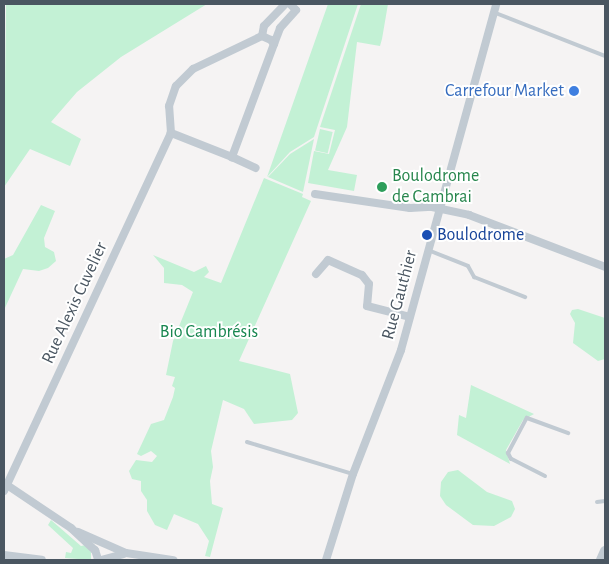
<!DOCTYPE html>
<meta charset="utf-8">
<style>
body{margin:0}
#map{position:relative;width:609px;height:564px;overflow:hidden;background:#f5f3f3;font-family:"Alegreya Sans",sans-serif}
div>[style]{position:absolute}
.green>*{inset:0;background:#c3f1d5;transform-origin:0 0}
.service>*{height:4px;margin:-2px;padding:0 2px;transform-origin:2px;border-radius:2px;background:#c1cad2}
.minor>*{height:8px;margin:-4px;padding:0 4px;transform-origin:4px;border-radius:4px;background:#c1cad2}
.tertiary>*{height:10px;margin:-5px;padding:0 5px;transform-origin:5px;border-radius:5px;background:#c1cad2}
.dots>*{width:14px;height:14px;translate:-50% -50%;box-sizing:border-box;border:2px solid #fff;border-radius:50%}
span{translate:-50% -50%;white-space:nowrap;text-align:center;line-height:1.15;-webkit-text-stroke:4px #fff;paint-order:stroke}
.shop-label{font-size:18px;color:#366cbe}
.right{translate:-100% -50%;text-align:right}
.leisure-label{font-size:18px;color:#27864d}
.left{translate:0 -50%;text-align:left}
.transit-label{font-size:18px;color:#164399}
.street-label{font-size:18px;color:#4a5661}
.park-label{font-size:18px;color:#17864f}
.frame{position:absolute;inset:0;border:5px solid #4a5661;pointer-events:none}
</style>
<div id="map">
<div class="green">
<i style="clip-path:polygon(6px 4px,207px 4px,121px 57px,77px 92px,51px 122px,81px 139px,70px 166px,30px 149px,4px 187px)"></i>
<i style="clip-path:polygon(328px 4px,358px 4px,314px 137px,290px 152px,267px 177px)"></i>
<i style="clip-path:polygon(361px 4px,388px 4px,382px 39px,380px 46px,357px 42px,347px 127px,328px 170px,357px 175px,354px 191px,308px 183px,314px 151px,329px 154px,335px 130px,320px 127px)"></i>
<i style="left:320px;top:129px;width:13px;height:22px;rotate:13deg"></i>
<i style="clip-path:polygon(314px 139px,303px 192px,268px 177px,290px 154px)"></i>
<i style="clip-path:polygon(264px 178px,303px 194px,302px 197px,311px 201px,239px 361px,290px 374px,298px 413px,292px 420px,254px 424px,244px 409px,223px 400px,211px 451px,213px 467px,210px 481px,212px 504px,223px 508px,210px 557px,205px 556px,209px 541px,198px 524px,174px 514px,167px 530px,155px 525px,147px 511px,147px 500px,141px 491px,141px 481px,132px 479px,129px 471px,136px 460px,152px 462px,157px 456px,151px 451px,141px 456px,137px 454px,151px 424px,164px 420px,173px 397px,175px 388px,172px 386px,175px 377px,166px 375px,173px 341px,193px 292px,182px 285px,164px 283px,164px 268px,153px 255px,194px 272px,206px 266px,209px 272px,204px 277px,221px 283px)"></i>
<i style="clip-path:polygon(41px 205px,55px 211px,44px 238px,45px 247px,54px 252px,56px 261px,48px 268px,39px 271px,23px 269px,4px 310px,4px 259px,13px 255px)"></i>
<i style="clip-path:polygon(578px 309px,605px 318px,605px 359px,598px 361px,573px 343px,575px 323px,570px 314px,572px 310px)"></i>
<i style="clip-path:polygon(471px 385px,534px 414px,523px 420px,506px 450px,510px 464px,457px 435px,459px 415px,466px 418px)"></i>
<i style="clip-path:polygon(458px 470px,487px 492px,512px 501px,515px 509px,511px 517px,494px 526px,473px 525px,446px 505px,440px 496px,441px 482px,448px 472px)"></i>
<i style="clip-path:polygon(51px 520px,81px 546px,86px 545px,91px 552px,91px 560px,65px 558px,66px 552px,71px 553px,73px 548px,48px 525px)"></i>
</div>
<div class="service">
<i style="left:493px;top:12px;width:120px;rotate:21.4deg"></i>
<i style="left:428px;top:250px;width:43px;rotate:21.8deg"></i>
<i style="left:468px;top:266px;width:13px;rotate:61deg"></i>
<i style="left:474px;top:277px;width:55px;rotate:21.4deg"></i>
<i style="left:247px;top:442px;width:111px;rotate:16.8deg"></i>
<i style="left:545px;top:476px;width:38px;rotate:-153deg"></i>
<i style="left:511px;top:459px;width:7px;rotate:-117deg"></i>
<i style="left:508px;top:453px;width:40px;rotate:-62deg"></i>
<i style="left:527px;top:418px;width:44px;rotate:20.1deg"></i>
<i style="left:597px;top:502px;width:8px;rotate:-7deg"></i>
</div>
<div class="minor">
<i style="left:262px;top:36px;width:10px;rotate:-79deg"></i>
<i style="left:264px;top:26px;width:30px;rotate:-46deg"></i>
<i style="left:274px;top:44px;width:17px;rotate:-69deg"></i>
<i style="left:280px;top:28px;width:24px;rotate:-48deg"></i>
<i style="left:296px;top:10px;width:8px;rotate:-135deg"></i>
<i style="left:232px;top:157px;width:26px;rotate:25deg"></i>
<i style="left:315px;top:194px;width:96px;rotate:8.4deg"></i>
<i style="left:410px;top:208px;width:22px;rotate:-3deg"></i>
<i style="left:432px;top:207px;width:38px;rotate:12deg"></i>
<i style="left:469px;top:215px;width:146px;rotate:20.9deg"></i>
<i style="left:316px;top:274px;width:18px;rotate:-49deg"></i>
<i style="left:328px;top:260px;width:37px;rotate:24deg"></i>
<i style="left:362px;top:275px;width:11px;rotate:52deg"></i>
<i style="left:369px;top:284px;width:22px;rotate:95deg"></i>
<i style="left:367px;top:306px;width:44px;rotate:14.3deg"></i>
<i style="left:4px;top:483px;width:81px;rotate:33.9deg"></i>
<i style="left:71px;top:528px;width:33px;rotate:43deg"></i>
<i style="left:95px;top:550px;width:9px;rotate:72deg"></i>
<i style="left:4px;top:491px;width:395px;rotate:-65deg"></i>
<i style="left:171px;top:133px;width:27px;rotate:-94deg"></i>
<i style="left:169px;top:106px;width:21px;rotate:-71deg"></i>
<i style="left:176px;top:86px;width:24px;rotate:-45deg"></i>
<i style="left:193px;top:69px;width:76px;rotate:-25.6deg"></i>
<i style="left:262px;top:36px;width:10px;rotate:24deg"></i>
<i style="left:271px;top:40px;width:5px;rotate:53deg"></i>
<i style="left:274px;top:44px;width:121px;rotate:110.4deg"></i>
<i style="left:232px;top:157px;width:66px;rotate:-158.5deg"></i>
<i style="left:78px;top:532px;width:52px;rotate:23.6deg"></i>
<i style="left:126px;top:553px;width:48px;rotate:8.5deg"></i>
<i style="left:4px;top:555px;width:38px;rotate:7deg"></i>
<i style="left:101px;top:560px;width:23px;rotate:-15deg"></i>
<i style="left:326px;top:560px;width:90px;rotate:-72.6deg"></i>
<i style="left:353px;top:474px;width:133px;rotate:-68.8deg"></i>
<i style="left:401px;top:350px;width:359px;rotate:-74.6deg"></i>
</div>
<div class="tertiary">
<i style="left:601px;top:560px;width:10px;rotate:-66deg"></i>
</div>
<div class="dots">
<i style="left:574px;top:91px;background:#3f7fe0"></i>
<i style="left:382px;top:187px;background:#2e9e5b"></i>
<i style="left:427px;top:235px;background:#1a4fb4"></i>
</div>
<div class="shop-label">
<span class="right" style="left:564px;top:91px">Carrefour Market</span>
</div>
<div class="leisure-label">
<span class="left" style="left:392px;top:187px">Boulodrome<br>de Cambrai</span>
</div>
<div class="transit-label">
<span class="left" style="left:437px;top:235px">Boulodrome</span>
</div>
<div class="street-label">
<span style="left:400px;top:295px;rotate:-75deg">Rue Gauthier</span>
<span style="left:75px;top:303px;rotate:-65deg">Rue Alexis Cuvelier</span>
</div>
<div class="park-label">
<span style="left:209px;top:332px">Bio Cambrésis</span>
</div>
<div class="frame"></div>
</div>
